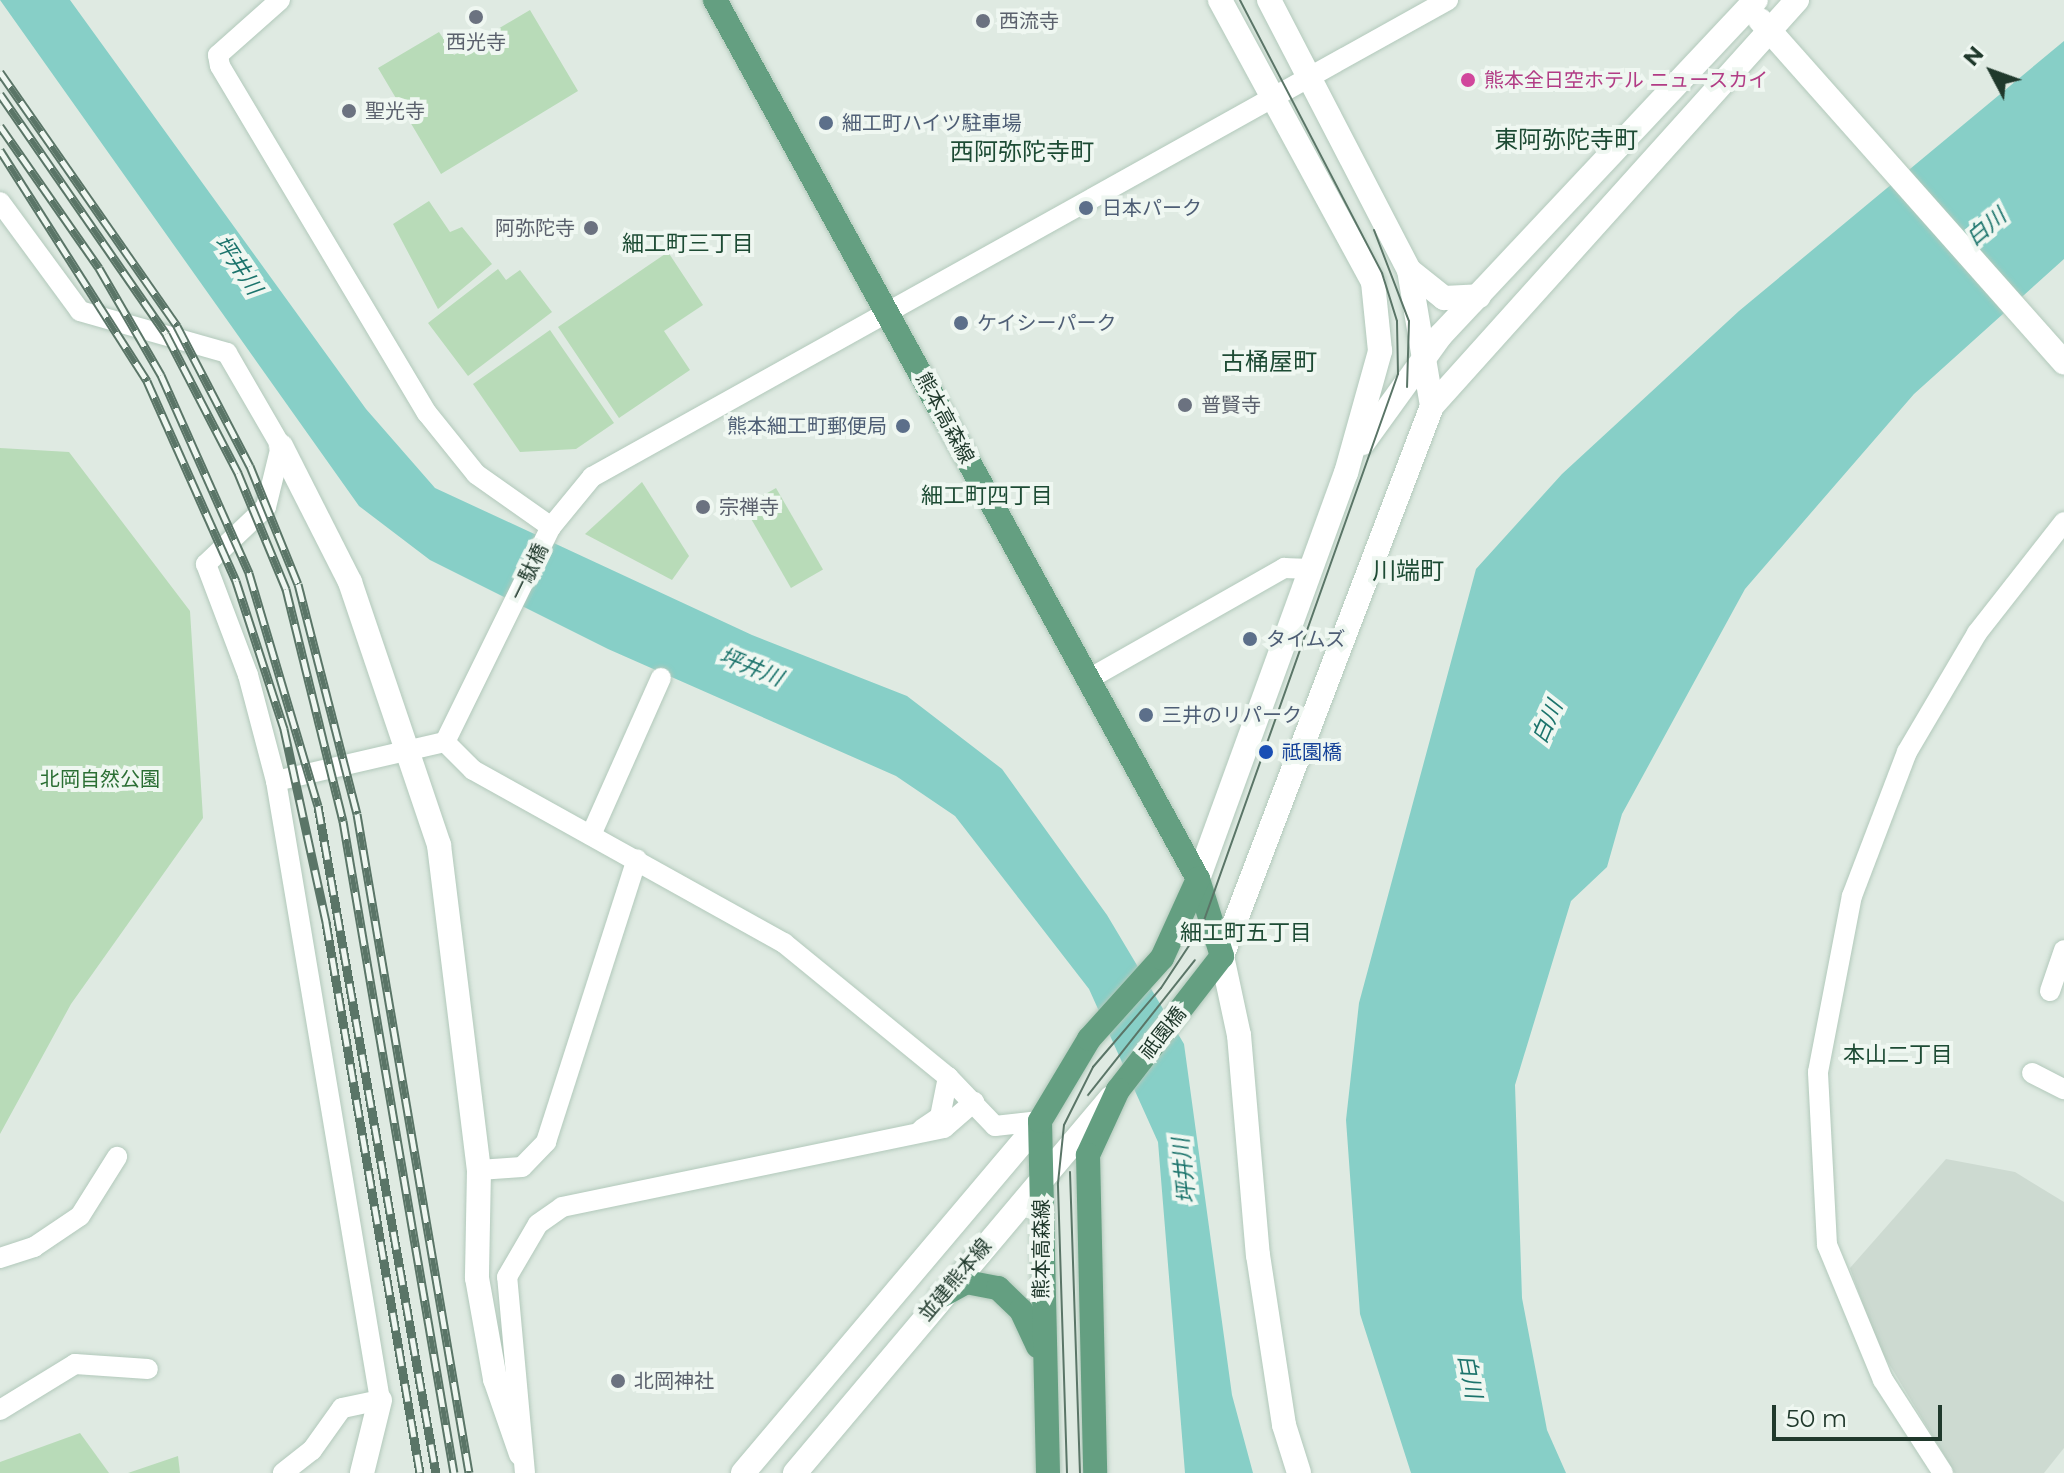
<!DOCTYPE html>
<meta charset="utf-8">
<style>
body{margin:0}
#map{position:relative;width:2064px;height:1473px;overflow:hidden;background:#dfeae2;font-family:Montserrat,"Noto Sans JP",sans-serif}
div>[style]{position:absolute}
.built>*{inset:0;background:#cddad1}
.green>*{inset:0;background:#b8dbb8;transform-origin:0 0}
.water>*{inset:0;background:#87cfc7}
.roads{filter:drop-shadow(0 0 2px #b2c9bb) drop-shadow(0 0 2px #b2c9bb)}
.minor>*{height:20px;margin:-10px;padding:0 10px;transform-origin:10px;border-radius:10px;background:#fff}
.tertiary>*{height:24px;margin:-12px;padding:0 12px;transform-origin:12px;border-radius:12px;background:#fff}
.secondary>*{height:24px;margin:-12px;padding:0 12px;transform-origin:12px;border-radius:12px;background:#fff}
.primary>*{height:24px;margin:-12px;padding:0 12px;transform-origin:12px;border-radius:12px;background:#649f81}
.tram>*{height:2px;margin:-1px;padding:0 1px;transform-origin:1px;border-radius:1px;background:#5a7567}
.rail>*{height:9px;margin-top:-4.5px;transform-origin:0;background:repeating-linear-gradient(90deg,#eff7f1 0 18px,#5a7567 0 36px);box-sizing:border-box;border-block:2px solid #5a7567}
.dots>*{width:22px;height:22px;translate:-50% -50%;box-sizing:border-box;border:4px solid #eff7f1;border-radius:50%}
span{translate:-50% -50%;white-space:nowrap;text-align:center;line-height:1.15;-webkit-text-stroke:8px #eff7f1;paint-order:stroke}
.worship-label{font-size:20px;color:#5b616d}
.left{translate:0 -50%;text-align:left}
.right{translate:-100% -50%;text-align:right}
.hotel-label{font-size:20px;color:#b23c85}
.service-label{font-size:20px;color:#4e5e75}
.street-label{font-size:20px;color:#20392c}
.transit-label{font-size:20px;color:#164399}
.park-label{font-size:20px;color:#2b6f34}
.water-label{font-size:22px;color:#1c746c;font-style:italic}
.neighbourhood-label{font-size:22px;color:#1d4b34}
.quarter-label{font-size:24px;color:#1d4b34}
.north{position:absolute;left:1952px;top:32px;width:80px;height:80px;-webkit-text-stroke:6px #eff7f1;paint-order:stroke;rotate:311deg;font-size:22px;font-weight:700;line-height:32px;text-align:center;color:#20392c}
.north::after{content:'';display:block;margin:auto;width:28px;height:36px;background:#20392c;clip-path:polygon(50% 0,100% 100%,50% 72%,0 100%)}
.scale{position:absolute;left:1772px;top:1405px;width:170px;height:36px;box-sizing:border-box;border:4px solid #20392c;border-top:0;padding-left:10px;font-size:24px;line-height:28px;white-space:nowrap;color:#20392c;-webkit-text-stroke:6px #eff7f1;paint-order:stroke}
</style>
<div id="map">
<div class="built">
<i style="clip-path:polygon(1946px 1159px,2015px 1172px,2064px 1202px,2064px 1448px,2044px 1473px,1955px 1473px,1877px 1344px,1850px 1268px)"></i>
</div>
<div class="green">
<i style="clip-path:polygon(530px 10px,578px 91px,441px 174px,378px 68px,439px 32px,454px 55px)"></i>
<i style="clip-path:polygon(429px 201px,450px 232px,462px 227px,492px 264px,438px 309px,393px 224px)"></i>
<i style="clip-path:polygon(668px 252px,703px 305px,664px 331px,690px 370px,619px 418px,558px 327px)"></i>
<i style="clip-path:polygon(498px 269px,506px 280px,520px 270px,552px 312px,468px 376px,428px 323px)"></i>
<i style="clip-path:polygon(550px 330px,614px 423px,576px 449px,520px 452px,473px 384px)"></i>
<i style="clip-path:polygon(0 448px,69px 452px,190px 611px,203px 818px,71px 1004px,0 1134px)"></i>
<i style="clip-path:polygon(642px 482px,689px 556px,672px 580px,585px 534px)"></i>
<i style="left:776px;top:488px;width:94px;height:37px;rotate:60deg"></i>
<i style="clip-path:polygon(80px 1433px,109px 1473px,0 1473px,0 1462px)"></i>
<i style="clip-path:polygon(178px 1456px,180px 1473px,128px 1473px)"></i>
</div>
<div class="water">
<i style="clip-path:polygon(0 0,70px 0,366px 409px,435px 488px,752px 635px,907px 696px,1002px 769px,1107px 915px,1184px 1044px,1232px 1395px,1253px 1473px,1185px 1473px,1158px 1142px,1089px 989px,955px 816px,896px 776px,608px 649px,430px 560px,359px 506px)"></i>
<i style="clip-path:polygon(2064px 41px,2064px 259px,1914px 394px,1745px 589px,1622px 814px,1607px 867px,1571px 901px,1515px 1085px,1522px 1298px,1547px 1430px,1566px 1473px,1411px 1473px,1360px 1314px,1346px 1120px,1359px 1003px,1476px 569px,1562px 474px,1739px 311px)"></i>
</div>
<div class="roads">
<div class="minor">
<i style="left:280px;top:0;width:83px;rotate:138.4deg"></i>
<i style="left:218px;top:55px;width:11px;rotate:80deg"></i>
<i style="left:220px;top:66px;width:404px;rotate:59.2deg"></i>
<i style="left:427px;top:413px;width:78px;rotate:51.2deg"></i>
<i style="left:476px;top:474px;width:92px;rotate:35.2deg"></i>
<i style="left:0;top:202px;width:135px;rotate:53.7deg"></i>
<i style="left:80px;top:311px;width:153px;rotate:15.9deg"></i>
<i style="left:227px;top:353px;width:108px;rotate:59.9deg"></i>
<i style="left:281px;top:446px;width:63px;rotate:103.8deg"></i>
<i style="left:266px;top:507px;width:83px;rotate:136.5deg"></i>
<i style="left:206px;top:564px;width:119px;rotate:69.3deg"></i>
<i style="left:248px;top:675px;width:110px;rotate:75.2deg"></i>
<i style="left:276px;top:781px;width:628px;rotate:80.46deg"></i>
<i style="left:380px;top:1400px;width:39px;rotate:168deg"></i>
<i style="left:342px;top:1408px;width:52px;rotate:125.5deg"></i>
<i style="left:312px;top:1450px;width:37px;rotate:142deg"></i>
<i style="left:1087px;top:680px;width:227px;rotate:-29.6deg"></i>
<i style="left:1284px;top:568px;width:27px;rotate:2deg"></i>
<i style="left:445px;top:742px;width:240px;rotate:-63.8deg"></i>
<i style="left:551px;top:527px;width:65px;rotate:-50.6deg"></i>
<i style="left:592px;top:477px;width:980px;rotate:-29.13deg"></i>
<i style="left:276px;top:781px;width:173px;rotate:-13deg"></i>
<i style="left:445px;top:742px;width:40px;rotate:45deg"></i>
<i style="left:473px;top:770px;width:356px;rotate:29.1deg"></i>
<i style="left:784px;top:943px;width:212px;rotate:39.3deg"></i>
<i style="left:948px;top:1077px;width:68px;rotate:46.2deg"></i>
<i style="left:995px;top:1126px;width:45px;rotate:-6.3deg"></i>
<i style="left:591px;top:835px;width:172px;rotate:-66deg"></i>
<i style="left:2050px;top:991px;width:43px;rotate:-71.1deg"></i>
<i style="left:2032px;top:1073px;width:36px;rotate:27deg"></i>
<i style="left:922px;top:1129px;width:22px;rotate:-34deg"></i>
<i style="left:940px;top:1117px;width:41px;rotate:-78.7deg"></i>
<i style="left:479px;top:1170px;width:43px;rotate:-4deg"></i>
<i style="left:522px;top:1167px;width:35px;rotate:-46deg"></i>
<i style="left:546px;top:1142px;width:297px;rotate:-72.2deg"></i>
<i style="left:0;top:1258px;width:36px;rotate:-18deg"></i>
<i style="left:34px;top:1247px;width:55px;rotate:-34deg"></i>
<i style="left:80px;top:1216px;width:70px;rotate:-57.9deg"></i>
<i style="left:0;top:1410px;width:88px;rotate:-31.5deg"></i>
<i style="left:75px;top:1364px;width:73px;rotate:3.9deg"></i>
<i style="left:525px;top:1473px;width:197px;rotate:-95.2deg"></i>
<i style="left:507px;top:1277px;width:61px;rotate:-59.7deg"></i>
<i style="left:538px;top:1224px;width:29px;rotate:-35deg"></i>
<i style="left:562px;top:1207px;width:390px;rotate:-11.7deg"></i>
<i style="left:944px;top:1128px;width:40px;rotate:-41deg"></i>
<i style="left:1943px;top:1473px;width:111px;rotate:-122.8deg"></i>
<i style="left:1883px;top:1380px;width:146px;rotate:-112.5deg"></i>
<i style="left:1827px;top:1245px;width:173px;rotate:-93deg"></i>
<i style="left:1818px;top:1072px;width:179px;rotate:-79.1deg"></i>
<i style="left:1852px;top:896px;width:154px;rotate:-69.1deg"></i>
<i style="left:1907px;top:752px;width:138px;rotate:-59.5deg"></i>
<i style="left:1977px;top:633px;width:141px;rotate:-51.9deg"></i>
</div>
<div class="tertiary">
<i style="left:1269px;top:0;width:304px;rotate:62.6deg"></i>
<i style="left:1409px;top:270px;width:138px;rotate:80.4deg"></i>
<i style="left:1432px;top:406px;width:589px;rotate:110.9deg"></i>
<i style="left:1222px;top:956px;width:81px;rotate:77.9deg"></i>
<i style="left:1239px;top:1035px;width:221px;rotate:85.1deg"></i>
<i style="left:1258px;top:1255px;width:172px;rotate:81.3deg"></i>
<i style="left:1284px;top:1425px;width:50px;rotate:72.6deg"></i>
<i style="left:1760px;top:20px;width:458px;rotate:48.4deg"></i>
<i style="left:1409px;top:270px;width:45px;rotate:38.7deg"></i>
<i style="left:1444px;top:298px;width:35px;rotate:-3deg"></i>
<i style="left:1432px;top:406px;width:546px;rotate:-48.04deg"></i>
<i style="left:1363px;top:443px;width:133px;rotate:-54.2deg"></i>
<i style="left:1441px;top:335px;width:460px;rotate:-46.8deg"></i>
<i style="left:281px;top:446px;width:153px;rotate:63.1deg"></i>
<i style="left:350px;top:582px;width:278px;rotate:71.3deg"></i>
<i style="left:439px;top:845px;width:327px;rotate:83deg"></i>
<i style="left:479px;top:1170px;width:108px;rotate:91.1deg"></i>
<i style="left:477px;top:1278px;width:103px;rotate:79.9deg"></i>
<i style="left:495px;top:1379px;width:79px;rotate:70.9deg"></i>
<i style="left:1198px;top:879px;width:432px;rotate:-70deg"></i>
<i style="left:1346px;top:473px;width:127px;rotate:-74.4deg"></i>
<i style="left:1380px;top:351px;width:69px;rotate:-95.8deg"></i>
<i style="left:1373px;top:282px;width:321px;rotate:-118.5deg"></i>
<i style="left:362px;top:1473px;width:75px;rotate:-76.1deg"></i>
</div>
<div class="secondary">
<i style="left:743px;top:1473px;width:461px;rotate:-49.8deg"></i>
<i style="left:795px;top:1473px;width:490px;rotate:-49.9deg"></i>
</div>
<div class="primary">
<i style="left:715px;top:0;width:1003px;rotate:61.21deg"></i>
<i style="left:1198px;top:879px;width:81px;rotate:72.7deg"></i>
<i style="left:1222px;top:956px;width:170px;rotate:127.8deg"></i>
<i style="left:1118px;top:1090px;width:72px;rotate:114.8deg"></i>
<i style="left:1088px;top:1155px;width:318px;rotate:88.7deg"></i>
<i style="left:941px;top:1296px;width:29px;rotate:-29deg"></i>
<i style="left:966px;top:1282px;width:33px;rotate:11deg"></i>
<i style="left:998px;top:1288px;width:32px;rotate:44deg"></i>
<i style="left:1021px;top:1310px;width:40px;rotate:65deg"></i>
<i style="left:1048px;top:1473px;width:352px;rotate:-91.3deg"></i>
<i style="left:1040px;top:1121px;width:96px;rotate:-59.1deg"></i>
<i style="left:1089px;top:1039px;width:109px;rotate:-48deg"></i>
<i style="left:1162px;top:958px;width:87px;rotate:-65.5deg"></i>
</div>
</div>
<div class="tram">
<i style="left:1374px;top:230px;width:97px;rotate:69deg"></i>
<i style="left:1409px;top:321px;width:66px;rotate:91.7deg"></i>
<i style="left:1088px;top:1095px;width:172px;rotate:-51.6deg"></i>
<i style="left:1070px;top:1172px;width:301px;rotate:88.1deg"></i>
<i style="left:1067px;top:1473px;width:290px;rotate:-91.8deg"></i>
<i style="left:1058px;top:1183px;width:58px;rotate:-84.1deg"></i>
<i style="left:1064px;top:1125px;width:65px;rotate:-63.4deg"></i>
<i style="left:1093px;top:1067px;width:104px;rotate:-49.3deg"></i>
<i style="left:1161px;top:988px;width:74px;rotate:-56.5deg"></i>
<i style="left:1202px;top:926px;width:586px;rotate:-70.45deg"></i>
<i style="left:1398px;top:374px;width:53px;rotate:-91.1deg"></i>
<i style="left:1397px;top:321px;width:50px;rotate:-107.4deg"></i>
<i style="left:1382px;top:273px;width:308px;rotate:-117.5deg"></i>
</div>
<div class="rail">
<i style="left:0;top:72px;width:310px;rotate:55.1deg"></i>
<i style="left:177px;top:326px;width:158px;rotate:62.5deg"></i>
<i style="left:250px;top:466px;width:127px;rotate:67.9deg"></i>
<i style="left:298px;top:584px;width:237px;rotate:75.6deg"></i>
<i style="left:357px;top:814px;width:668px;rotate:80.35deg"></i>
<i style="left:0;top:94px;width:292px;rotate:55.3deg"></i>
<i style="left:166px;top:334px;width:157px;rotate:62.6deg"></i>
<i style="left:238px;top:473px;width:126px;rotate:67.5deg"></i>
<i style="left:286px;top:589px;width:239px;rotate:76.2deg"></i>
<i style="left:343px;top:821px;width:661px;rotate:80.34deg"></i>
<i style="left:0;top:126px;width:173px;rotate:55.1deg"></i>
<i style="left:99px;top:268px;width:124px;rotate:59.9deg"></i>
<i style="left:161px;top:375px;width:217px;rotate:66deg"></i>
<i style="left:249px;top:573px;width:243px;rotate:73.5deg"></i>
<i style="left:318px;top:806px;width:677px;rotate:79.97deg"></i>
<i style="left:0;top:150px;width:274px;rotate:57.5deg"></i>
<i style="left:147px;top:381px;width:219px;rotate:66deg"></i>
<i style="left:236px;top:581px;width:156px;rotate:72deg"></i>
<i style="left:284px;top:729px;width:198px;rotate:77.7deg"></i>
<i style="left:326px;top:922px;width:559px;rotate:80.32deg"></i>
</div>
<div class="dots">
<i style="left:476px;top:17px;background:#6b7280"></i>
<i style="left:983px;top:21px;background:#6b7280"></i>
<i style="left:1468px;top:80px;background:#d1479c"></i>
<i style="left:349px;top:111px;background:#6b7280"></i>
<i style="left:826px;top:123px;background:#5c6f8a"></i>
<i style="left:1086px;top:208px;background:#5c6f8a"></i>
<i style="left:591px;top:228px;background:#6b7280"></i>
<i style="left:961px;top:323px;background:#5c6f8a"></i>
<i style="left:1185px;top:405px;background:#6b7280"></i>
<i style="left:903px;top:426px;background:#5c6f8a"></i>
<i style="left:703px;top:507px;background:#6b7280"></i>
<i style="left:1250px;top:639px;background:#5c6f8a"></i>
<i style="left:1146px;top:715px;background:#5c6f8a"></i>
<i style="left:1266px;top:752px;background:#1a4fb4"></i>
<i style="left:618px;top:1381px;background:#6b7280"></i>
</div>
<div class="worship-label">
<span class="left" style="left:999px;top:21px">西流寺</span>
<span style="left:476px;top:42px">西光寺</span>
<span class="left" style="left:365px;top:111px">聖光寺</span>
<span class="right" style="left:575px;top:228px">阿弥陀寺</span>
<span class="left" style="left:1201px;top:405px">普賢寺</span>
<span class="left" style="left:719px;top:507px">宗禅寺</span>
<span class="left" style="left:634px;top:1381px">北岡神社</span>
</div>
<div class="hotel-label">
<span class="left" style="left:1484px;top:80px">熊本全日空ホテル ニュースカイ</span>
</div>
<div class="service-label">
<span class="left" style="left:842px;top:123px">細工町ハイツ駐車場</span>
<span class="left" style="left:1102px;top:208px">日本パーク</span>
<span class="left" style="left:977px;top:323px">ケイシーパーク</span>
<span class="right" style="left:887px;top:426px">熊本細工町郵便局</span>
<span class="left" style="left:1266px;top:639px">タイムズ</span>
<span class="left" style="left:1162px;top:715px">三井のリパーク</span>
</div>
<div class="street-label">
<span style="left:945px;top:418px;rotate:62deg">熊本高森線</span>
<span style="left:529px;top:572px;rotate:-64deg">一駄橋</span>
<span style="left:1163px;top:1033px;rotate:-51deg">祇園橋</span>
<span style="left:1041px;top:1249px;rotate:-90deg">熊本高森線</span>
<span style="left:955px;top:1280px;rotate:-50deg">並建熊本線</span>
</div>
<div class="transit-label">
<span class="left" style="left:1282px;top:752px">祗園橋</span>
</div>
<div class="park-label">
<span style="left:100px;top:779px">北岡自然公園</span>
</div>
<div class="water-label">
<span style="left:1986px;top:227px;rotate:-40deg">白川</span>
<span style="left:238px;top:265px;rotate:56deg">坪井川</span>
<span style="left:751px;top:667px;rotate:22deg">坪井川</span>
<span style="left:1547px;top:722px;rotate:-66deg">白川</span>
<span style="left:1184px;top:1171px;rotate:-96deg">坪井川</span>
<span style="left:1470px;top:1376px;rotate:79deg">白川</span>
</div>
<div class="neighbourhood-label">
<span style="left:688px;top:244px">細工町三丁目</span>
<span style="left:987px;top:496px">細工町四丁目</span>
<span style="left:1246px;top:933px">細工町五丁目</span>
<span style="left:1898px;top:1055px">本山二丁目</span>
</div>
<div class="quarter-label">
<span style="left:1566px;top:140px">東阿弥陀寺町</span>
<span style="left:1022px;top:152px">西阿弥陀寺町</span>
<span style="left:1269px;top:362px">古桶屋町</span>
<span style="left:1408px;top:571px">川端町</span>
</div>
<div class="north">N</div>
<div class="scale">50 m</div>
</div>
